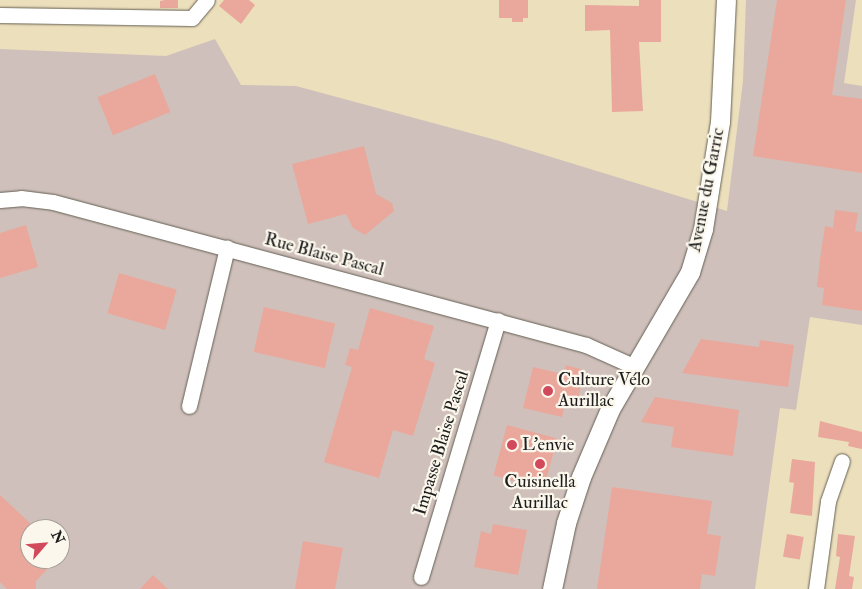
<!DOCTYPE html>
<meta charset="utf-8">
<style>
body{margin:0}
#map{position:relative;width:862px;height:589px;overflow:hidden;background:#ecdfbc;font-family:"IM FELL Double Pica",serif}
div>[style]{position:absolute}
.industrial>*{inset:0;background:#cfc0bb}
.building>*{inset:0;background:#e9a89b;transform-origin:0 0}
.roads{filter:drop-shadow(0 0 1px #656054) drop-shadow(0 0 1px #656054)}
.minor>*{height:15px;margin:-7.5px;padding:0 7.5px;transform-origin:7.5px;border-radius:7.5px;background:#fff}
.tertiary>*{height:19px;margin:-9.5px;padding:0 9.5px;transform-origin:9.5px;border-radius:9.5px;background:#fff}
.dots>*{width:14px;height:14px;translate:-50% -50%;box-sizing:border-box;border:2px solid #fbf7ec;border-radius:50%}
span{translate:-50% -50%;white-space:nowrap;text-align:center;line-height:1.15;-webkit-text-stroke:4.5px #fbf7ec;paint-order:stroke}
.street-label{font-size:18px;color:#1c1c1c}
.poi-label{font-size:18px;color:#1c1c1c}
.left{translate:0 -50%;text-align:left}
.north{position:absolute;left:20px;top:519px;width:50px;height:50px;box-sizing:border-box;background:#fbf7ec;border:1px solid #a29f99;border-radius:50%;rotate:63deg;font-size:14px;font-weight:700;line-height:20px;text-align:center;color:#1c1c1c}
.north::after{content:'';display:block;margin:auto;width:18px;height:22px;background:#d1495b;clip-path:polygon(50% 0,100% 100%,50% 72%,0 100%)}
</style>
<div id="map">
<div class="industrial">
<i style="clip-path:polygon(evenodd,746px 0,856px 0,844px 83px,862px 86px,862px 325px,810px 317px,796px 410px,780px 408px,755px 589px,0 589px,0 49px,166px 56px,215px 39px,241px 85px,296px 86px,496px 140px,727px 211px,743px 81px,746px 0,30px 529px,60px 529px,60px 559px,30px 559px,30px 529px)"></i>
</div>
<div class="building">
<i style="clip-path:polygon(165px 0,178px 0,178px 8px,160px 8px,160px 1px)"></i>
<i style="clip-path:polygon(224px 0,249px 0,255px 5px,241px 24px,219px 6px)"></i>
<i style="clip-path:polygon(499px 0,528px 0,528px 18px,523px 18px,523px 22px,512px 22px,512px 18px,499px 18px)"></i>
<i style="clip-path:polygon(639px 0,661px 0,661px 42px,639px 42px,643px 111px,612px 112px,610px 30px,585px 31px,585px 5px,639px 6px)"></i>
<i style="clip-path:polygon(777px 0,846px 0,832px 95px,862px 99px,862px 173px,753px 156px)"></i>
<i style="left:155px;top:74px;width:41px;height:62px;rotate:68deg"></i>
<i style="clip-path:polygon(364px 146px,376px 194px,392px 203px,394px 211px,365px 235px,353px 228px,346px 214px,308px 224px,292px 164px)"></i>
<i style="clip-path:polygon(835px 210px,858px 213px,855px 231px,862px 232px,862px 311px,822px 305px,824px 288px,817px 287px,820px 259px,825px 226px,833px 228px)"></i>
<i style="clip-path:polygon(26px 225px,38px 267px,0 278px,0 233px)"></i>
<i style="left:119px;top:273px;width:60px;height:42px;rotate:16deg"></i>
<i style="left:264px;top:307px;width:73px;height:46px;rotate:13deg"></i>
<i style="clip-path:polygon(370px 308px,434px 326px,424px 359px,435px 363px,413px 436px,393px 430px,379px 478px,324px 462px,352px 367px,345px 365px,350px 348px,358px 350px)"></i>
<i style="clip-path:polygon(701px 339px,759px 347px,760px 340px,794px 345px,788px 387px,682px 373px)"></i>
<i style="clip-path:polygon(566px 365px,584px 370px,578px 400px,567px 398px,562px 417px,523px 408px,533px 367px,563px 374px)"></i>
<i style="clip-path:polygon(655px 397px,739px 410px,733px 456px,671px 447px,674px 427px,641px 422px)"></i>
<i style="clip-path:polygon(820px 421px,862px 432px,862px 449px,848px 446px,849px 442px,818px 437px)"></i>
<i style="left:507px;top:425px;width:52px;height:52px;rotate:15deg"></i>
<i style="clip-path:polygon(792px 459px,815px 462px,812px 516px,790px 513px,794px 483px,789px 482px)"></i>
<i style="clip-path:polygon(612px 487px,712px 501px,707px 534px,721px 536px,715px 576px,702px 574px,700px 589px,597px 589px)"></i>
<i style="clip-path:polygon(0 495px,30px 523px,30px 559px,57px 559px,36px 581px,36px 589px,7px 589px,0 582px)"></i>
<i style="clip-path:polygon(493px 524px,527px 530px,518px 575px,474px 567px,481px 531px,491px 534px)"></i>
<i style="left:787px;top:534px;width:17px;height:23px;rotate:10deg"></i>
<i style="clip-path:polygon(838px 534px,855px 536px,849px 576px,854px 577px,852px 589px,835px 589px,840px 557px,836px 556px)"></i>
<i style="clip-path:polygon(303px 541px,343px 548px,335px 589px,295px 589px)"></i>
<i style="clip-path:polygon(153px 575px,168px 589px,140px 589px)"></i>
</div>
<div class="roads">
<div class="minor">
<i style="left:0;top:15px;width:192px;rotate:0.9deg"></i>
<i style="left:192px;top:18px;width:23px;rotate:-50deg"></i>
<i style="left:0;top:200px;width:21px;rotate:-5deg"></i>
<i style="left:21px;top:198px;width:32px;rotate:7deg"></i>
<i style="left:53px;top:202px;width:552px;rotate:15.02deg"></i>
<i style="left:586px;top:345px;width:51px;rotate:24.1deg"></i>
<i style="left:189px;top:406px;width:163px;rotate:-76.5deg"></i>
<i style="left:421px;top:577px;width:268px;rotate:-73.3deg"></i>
<i style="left:816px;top:589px;width:89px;rotate:-82.2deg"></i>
<i style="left:828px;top:501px;width:42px;rotate:-70.7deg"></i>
</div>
<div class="tertiary">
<i style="left:552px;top:589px;width:67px;rotate:-78deg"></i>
<i style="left:566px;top:523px;width:48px;rotate:-71.9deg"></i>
<i style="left:581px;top:477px;width:74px;rotate:-66.9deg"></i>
<i style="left:610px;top:409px;width:159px;rotate:-59.7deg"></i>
<i style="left:690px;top:272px;width:45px;rotate:-73.2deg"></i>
<i style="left:703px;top:229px;width:108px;rotate:-81deg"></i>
<i style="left:720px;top:122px;width:122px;rotate:-87.2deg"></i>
</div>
</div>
<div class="dots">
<i style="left:548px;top:391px;background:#d1495b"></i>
<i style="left:512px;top:445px;background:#d1495b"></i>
<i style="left:540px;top:464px;background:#d1495b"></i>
</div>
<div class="street-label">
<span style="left:707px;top:190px;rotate:-79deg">Avenue du Garric</span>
<span style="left:324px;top:255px;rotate:15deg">Rue Blaise Pascal</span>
<span style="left:442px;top:443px;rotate:-73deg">Impasse Blaise Pascal</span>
</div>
<div class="poi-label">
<span class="left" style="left:558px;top:391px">Culture Vélo<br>Aurillac</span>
<span class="left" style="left:522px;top:445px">L'envie</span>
<span style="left:540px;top:493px">Cuisinella<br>Aurillac</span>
</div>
<div class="north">N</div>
</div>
